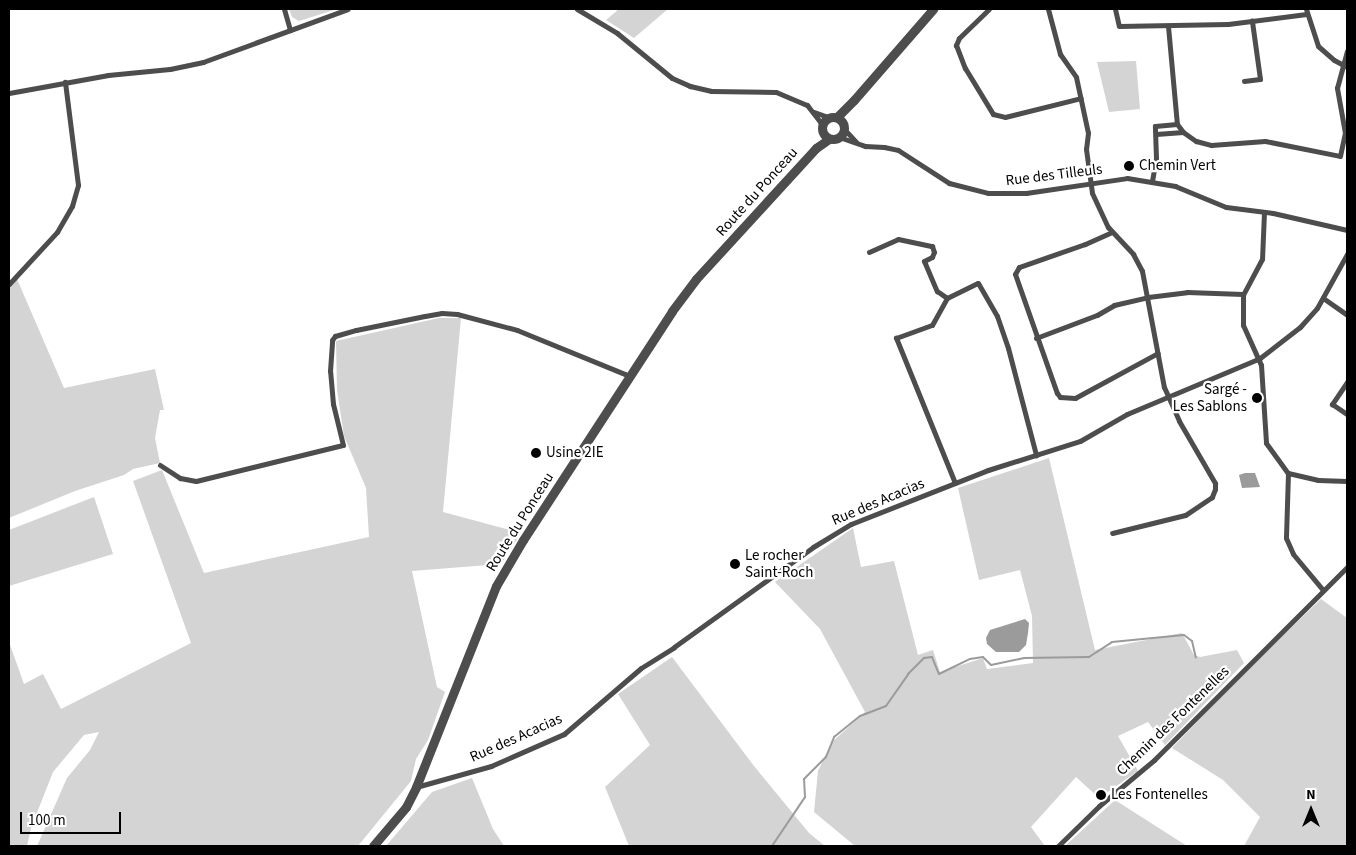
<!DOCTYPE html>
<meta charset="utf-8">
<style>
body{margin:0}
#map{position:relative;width:1356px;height:855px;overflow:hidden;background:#fff;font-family:"Source Sans 3",sans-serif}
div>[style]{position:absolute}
.green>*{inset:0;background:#d4d4d4}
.water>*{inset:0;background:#9b9b9b}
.stream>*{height:2px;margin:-1px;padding:0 1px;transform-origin:1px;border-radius:1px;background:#9b9b9b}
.minor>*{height:5px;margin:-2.5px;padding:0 2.5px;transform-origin:2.5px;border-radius:2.5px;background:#4d4d4d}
.tertiary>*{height:9px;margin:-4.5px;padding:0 4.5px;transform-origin:4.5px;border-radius:4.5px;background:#4d4d4d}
.tertiary>.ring{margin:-4.5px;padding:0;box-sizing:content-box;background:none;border:9px solid #4d4d4d;border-radius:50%}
.dots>*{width:14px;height:14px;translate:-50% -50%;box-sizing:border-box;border:2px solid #fff;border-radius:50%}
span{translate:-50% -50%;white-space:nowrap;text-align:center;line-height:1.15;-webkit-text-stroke:4.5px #fff;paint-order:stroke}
.poi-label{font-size:15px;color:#000}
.left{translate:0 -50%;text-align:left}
.right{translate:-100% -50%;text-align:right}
.street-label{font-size:15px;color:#000}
.frame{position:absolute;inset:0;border:10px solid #000;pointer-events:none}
.north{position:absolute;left:1286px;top:785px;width:50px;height:50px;-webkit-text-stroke:4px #fff;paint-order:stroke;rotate:0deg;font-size:14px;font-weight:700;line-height:20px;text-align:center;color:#000}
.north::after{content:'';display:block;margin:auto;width:18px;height:22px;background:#000;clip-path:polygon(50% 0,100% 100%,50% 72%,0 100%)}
.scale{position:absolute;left:20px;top:812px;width:101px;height:22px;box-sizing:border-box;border:2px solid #000;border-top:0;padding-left:6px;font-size:15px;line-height:18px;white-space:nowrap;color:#000;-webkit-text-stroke:4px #fff;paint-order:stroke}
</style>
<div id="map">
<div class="green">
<i style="clip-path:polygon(289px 9px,337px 9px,299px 21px,292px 17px)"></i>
<i style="clip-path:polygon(619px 9px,668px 9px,634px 38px,606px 20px)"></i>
<i style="clip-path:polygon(1136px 61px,1140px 109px,1109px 112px,1097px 62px)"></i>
<i style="clip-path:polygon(17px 279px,64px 388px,155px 369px,164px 410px,160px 410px,155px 438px,160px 463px,133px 469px,124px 475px,75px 491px,9px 518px,9px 287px)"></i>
<i style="clip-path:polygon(439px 318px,461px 318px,443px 512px,521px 533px,501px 564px,412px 571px,437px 687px,445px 692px,428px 740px,416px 759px,411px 781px,358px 846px,37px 846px,67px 778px,90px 750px,99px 732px,84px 735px,53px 772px,31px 828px,27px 846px,9px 846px,9px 642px,24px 684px,43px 674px,61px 709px,191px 643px,133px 481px,162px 470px,204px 573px,369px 537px,366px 488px,344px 436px,337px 390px,336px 341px)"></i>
<i style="clip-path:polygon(1049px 458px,1095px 650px,1182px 633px,1194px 655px,1200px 657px,1237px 650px,1244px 663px,1165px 745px,1148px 722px,1118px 736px,1138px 771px,1099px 798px,1076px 777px,1031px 827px,1045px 846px,855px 846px,814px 812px,818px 771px,832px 742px,865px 712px,820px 629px,775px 582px,853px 528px,861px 567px,894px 561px,918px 655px,933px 650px,940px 672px,983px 658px,987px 669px,1033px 663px,1032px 616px,1020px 570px,979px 580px,958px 488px)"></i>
<i style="clip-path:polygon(94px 497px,113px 554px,9px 586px,9px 530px)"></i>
<i style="clip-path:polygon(1321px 599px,1347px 618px,1347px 846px,1244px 846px,1260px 817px,1223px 780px,1172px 748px,1248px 669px)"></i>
<i style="clip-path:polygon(672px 657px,754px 766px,809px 833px,825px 846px,629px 846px,605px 787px,650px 745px,618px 694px)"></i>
<i style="clip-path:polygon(472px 778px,493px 829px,504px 846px,386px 846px,432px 792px)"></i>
<i style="clip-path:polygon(1115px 800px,1187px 846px,1065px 846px)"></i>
</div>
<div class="water">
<i style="clip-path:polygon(1245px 473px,1255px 473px,1260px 487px,1242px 488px,1239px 475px)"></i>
<i style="clip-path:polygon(1025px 619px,1029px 623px,1028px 633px,1026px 645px,1019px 652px,996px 652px,987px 644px,986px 638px,990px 630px)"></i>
</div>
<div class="stream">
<i style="left:772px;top:846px;width:59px;rotate:-56deg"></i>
<i style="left:805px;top:797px;width:18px;rotate:-93deg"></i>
<i style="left:804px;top:779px;width:31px;rotate:-45deg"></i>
<i style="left:826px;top:757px;width:22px;rotate:-68deg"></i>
<i style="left:834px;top:737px;width:33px;rotate:-39deg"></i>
<i style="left:860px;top:716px;width:28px;rotate:-21deg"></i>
<i style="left:886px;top:706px;width:39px;rotate:-55deg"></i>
<i style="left:908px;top:674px;width:23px;rotate:-45deg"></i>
<i style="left:924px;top:658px;width:8px;rotate:-7deg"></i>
<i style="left:932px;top:657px;width:18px;rotate:68deg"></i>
<i style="left:939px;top:674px;width:34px;rotate:-26deg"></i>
<i style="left:970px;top:659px;width:13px;rotate:-9deg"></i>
<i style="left:983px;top:657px;width:11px;rotate:45deg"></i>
<i style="left:991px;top:665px;width:34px;rotate:-12deg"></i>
<i style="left:1024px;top:658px;width:65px;rotate:-0.9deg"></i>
<i style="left:1089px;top:657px;width:27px;rotate:-33deg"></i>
<i style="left:1112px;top:642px;width:72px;rotate:-5.6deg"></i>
<i style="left:1184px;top:635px;width:10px;rotate:37deg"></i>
<i style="left:1192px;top:641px;width:17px;rotate:77deg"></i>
</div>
<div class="minor">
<i style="left:284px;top:9px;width:22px;rotate:74deg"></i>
<i style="left:577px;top:9px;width:47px;rotate:31deg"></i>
<i style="left:617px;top:33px;width:71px;rotate:39.3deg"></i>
<i style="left:672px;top:78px;width:20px;rotate:24deg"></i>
<i style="left:690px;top:86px;width:22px;rotate:13deg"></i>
<i style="left:711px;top:91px;width:65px;rotate:0.9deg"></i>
<i style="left:776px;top:92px;width:34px;rotate:23deg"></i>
<i style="left:807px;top:105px;width:24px;rotate:52deg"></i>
<i style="left:989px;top:9px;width:42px;rotate:136deg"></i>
<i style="left:959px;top:38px;width:8px;rotate:113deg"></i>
<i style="left:956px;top:45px;width:25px;rotate:69deg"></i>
<i style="left:965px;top:68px;width:54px;rotate:58.7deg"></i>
<i style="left:993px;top:114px;width:12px;rotate:14deg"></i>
<i style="left:1005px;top:117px;width:78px;rotate:-14deg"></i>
<i style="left:1048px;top:9px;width:47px;rotate:75.1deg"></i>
<i style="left:1060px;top:54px;width:28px;rotate:55deg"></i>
<i style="left:1076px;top:77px;width:57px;rotate:77.9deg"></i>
<i style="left:1088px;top:133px;width:16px;rotate:97deg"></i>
<i style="left:1086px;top:149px;width:44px;rotate:82.2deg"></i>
<i style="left:1092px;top:193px;width:38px;rotate:65deg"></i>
<i style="left:1108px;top:227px;width:37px;rotate:47deg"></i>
<i style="left:1133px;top:254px;width:19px;rotate:62deg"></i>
<i style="left:1142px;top:271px;width:118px;rotate:79.3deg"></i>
<i style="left:1164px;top:387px;width:37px;rotate:66deg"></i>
<i style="left:1179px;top:421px;width:72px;rotate:59.9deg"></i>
<i style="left:1215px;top:483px;width:6px;rotate:90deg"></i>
<i style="left:1215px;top:489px;width:9px;rotate:111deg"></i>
<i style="left:1212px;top:497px;width:32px;rotate:146deg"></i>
<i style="left:1185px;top:515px;width:75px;rotate:166.1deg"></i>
<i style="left:1115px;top:9px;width:17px;rotate:77deg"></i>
<i style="left:1119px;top:26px;width:109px;rotate:-1.1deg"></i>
<i style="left:1228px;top:24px;width:79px;rotate:-7.3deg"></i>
<i style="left:1306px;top:9px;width:39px;rotate:72deg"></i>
<i style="left:1318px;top:46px;width:21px;rotate:41deg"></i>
<i style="left:1334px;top:60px;width:15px;rotate:28deg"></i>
<i style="left:1168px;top:26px;width:98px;rotate:84.8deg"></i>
<i style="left:1177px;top:124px;width:10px;rotate:53deg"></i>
<i style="left:1183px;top:132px;width:16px;rotate:35deg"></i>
<i style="left:1196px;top:141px;width:16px;rotate:15deg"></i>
<i style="left:1211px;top:145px;width:54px;rotate:-4.2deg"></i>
<i style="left:1265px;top:141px;width:76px;rotate:11.3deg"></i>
<i style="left:1340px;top:156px;width:24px;rotate:-78deg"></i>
<i style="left:1345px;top:133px;width:46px;rotate:-100.1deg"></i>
<i style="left:1337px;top:88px;width:38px;rotate:-75deg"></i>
<i style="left:1244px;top:81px;width:16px;rotate:-7deg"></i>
<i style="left:1260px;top:79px;width:59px;rotate:-97.9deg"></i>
<i style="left:9px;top:93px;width:101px;rotate:-10.3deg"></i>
<i style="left:108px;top:75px;width:62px;rotate:-5.5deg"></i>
<i style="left:170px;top:69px;width:34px;rotate:-12deg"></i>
<i style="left:203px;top:62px;width:154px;rotate:-20.1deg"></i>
<i style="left:814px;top:112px;width:15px;rotate:20deg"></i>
<i style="left:844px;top:129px;width:18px;rotate:47deg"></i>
<i style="left:1156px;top:134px;width:27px;rotate:-4deg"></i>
<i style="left:839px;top:137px;width:28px;rotate:19deg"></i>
<i style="left:865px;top:146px;width:19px;rotate:3deg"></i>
<i style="left:884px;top:147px;width:14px;rotate:12deg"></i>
<i style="left:898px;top:150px;width:61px;rotate:32.9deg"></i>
<i style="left:949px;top:183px;width:40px;rotate:14.4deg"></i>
<i style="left:988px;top:193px;width:38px"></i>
<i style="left:1026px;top:193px;width:102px;rotate:-8.4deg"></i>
<i style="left:1127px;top:178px;width:49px;rotate:9.5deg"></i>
<i style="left:1175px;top:186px;width:55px;rotate:22.4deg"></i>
<i style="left:1226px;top:207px;width:47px;rotate:7.3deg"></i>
<i style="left:1273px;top:213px;width:76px;rotate:12.9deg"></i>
<i style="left:1152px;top:181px;width:23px;rotate:-80deg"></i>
<i style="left:1156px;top:158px;width:32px;rotate:-92deg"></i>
<i style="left:1155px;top:126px;width:22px;rotate:-5deg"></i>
<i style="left:1264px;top:212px;width:47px;rotate:92.4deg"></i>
<i style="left:1262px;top:259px;width:40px;rotate:118deg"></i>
<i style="left:1243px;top:294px;width:31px;rotate:90deg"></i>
<i style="left:1243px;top:325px;width:44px;rotate:65.8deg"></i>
<i style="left:1261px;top:365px;width:78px;rotate:86.3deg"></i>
<i style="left:1266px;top:443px;width:37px;rotate:54deg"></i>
<i style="left:1288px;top:473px;width:65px;rotate:91.8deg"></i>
<i style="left:1286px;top:538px;width:17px;rotate:66deg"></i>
<i style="left:1293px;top:554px;width:47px;rotate:50.2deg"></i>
<i style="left:1112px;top:232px;width:30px;rotate:156deg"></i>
<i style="left:1085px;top:244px;width:70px;rotate:160.8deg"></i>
<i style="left:1019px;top:267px;width:8px;rotate:120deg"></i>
<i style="left:1015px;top:274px;width:126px;rotate:70.6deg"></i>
<i style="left:1057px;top:393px;width:5px;rotate:53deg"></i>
<i style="left:1060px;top:397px;width:15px;rotate:4deg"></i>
<i style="left:1075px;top:398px;width:94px;rotate:-28.5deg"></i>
<i style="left:869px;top:252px;width:32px;rotate:-24deg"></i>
<i style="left:898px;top:239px;width:35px;rotate:12deg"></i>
<i style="left:932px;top:246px;width:6px;rotate:72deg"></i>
<i style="left:934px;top:252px;width:5px;rotate:112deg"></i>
<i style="left:932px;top:257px;width:9px;rotate:153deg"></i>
<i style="left:924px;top:261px;width:33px;rotate:67deg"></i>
<i style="left:937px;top:291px;width:12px;rotate:35deg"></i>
<i style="left:9px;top:284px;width:71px;rotate:-47.3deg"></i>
<i style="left:57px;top:232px;width:30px;rotate:-60deg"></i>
<i style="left:72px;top:206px;width:22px;rotate:-74deg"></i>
<i style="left:78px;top:185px;width:104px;rotate:-97.2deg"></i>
<i style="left:1323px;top:298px;width:29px;rotate:35deg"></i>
<i style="left:1036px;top:338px;width:65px;rotate:-20.7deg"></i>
<i style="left:1097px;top:315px;width:20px;rotate:-30deg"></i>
<i style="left:1114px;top:305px;width:35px;rotate:-13deg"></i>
<i style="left:1148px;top:297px;width:39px;rotate:-7deg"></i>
<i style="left:1187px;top:292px;width:56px;rotate:2deg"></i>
<i style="left:1347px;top:382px;width:27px;rotate:124deg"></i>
<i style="left:1332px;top:404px;width:18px;rotate:34deg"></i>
<i style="left:160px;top:465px;width:24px;rotate:33deg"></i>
<i style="left:180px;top:478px;width:16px;rotate:11deg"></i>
<i style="left:196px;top:481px;width:151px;rotate:-13.8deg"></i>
<i style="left:343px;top:445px;width:42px;rotate:-103.7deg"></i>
<i style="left:333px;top:404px;width:33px;rotate:-95deg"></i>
<i style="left:330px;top:371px;width:31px;rotate:-86deg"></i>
<i style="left:332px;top:340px;width:5px;rotate:-53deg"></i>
<i style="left:335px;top:336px;width:22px;rotate:-16deg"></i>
<i style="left:356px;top:330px;width:70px;rotate:-11.5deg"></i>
<i style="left:425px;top:316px;width:17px;rotate:-10deg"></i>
<i style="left:442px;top:313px;width:15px;rotate:4deg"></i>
<i style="left:457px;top:314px;width:62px;rotate:14.9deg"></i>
<i style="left:517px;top:330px;width:122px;rotate:22.2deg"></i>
<i style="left:1288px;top:473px;width:31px;rotate:13deg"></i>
<i style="left:1318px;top:480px;width:29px;rotate:2deg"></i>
<i style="left:955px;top:483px;width:157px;rotate:-112.1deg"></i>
<i style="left:896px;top:338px;width:38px;rotate:-20deg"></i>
<i style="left:932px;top:325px;width:31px;rotate:-61deg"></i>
<i style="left:947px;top:298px;width:34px;rotate:-26deg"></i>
<i style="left:978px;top:283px;width:38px;rotate:60deg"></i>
<i style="left:997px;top:316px;width:34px;rotate:71deg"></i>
<i style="left:1008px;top:348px;width:111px;rotate:75.3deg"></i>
<i style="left:416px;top:787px;width:78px;rotate:-15.6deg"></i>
<i style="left:491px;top:766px;width:80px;rotate:-23.7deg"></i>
<i style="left:564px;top:734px;width:101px;rotate:-40.6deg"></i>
<i style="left:641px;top:668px;width:39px;rotate:-32deg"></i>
<i style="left:674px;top:647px;width:171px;rotate:-35.7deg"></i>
<i style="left:813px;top:547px;width:44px;rotate:-31.2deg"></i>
<i style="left:851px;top:524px;width:147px;rotate:-21.5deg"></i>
<i style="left:988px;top:470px;width:96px;rotate:-17.5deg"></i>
<i style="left:1080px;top:441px;width:54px;rotate:-29.9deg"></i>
<i style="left:1127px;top:414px;width:144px;rotate:-22.8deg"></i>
<i style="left:1260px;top:358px;width:51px;rotate:-37.8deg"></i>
<i style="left:1300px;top:327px;width:25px;rotate:-48deg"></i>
<i style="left:1317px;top:308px;width:62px;rotate:-60.9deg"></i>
<i style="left:1058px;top:846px;width:57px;rotate:-44.3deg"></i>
<i style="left:1099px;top:806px;width:72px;rotate:-39.9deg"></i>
<i style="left:1154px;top:760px;width:273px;rotate:-45deg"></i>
</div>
<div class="tertiary">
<i class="ring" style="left:822px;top:117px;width:13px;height:13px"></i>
<i style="left:837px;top:117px;width:24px;rotate:-45deg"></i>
<i style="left:854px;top:100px;width:121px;rotate:-49deg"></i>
<i style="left:373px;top:846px;width:51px;rotate:-49.8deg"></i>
<i style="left:406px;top:807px;width:22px;rotate:-63deg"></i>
<i style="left:416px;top:787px;width:216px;rotate:-68.3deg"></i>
<i style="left:496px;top:586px;width:53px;rotate:-59.6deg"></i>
<i style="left:523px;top:540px;width:273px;rotate:-56.9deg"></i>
<i style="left:672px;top:311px;width:40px;rotate:-53deg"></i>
<i style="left:696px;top:279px;width:178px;rotate:-47.5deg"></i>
<i style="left:816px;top:148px;width:16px;rotate:-35deg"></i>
</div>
<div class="dots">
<i style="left:1129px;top:166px;background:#000"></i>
<i style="left:1257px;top:398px;background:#000"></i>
<i style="left:536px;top:453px;background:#000"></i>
<i style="left:735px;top:564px;background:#000"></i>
<i style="left:1101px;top:795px;background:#000"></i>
</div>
<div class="poi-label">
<span class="left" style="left:1139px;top:166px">Chemin Vert</span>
<span class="right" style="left:1247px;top:398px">Sargé -<br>Les Sablons</span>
<span class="left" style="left:546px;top:453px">Usine 2IE</span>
<span class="left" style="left:745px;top:564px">Le rocher<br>Saint-Roch</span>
<span class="left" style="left:1111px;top:795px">Les Fontenelles</span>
</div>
<div class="street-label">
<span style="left:1054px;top:175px;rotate:-7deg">Rue des Tilleuls</span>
<span style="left:757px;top:192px;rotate:-48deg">Route du Ponceau</span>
<span style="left:878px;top:502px;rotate:-23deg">Rue des Acacias</span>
<span style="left:520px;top:522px;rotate:-58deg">Route du Ponceau</span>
<span style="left:1173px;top:721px;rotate:-44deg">Chemin des Fontenelles</span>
<span style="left:516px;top:738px;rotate:-24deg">Rue des Acacias</span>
</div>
<div class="frame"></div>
<div class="north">N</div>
<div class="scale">100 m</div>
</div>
